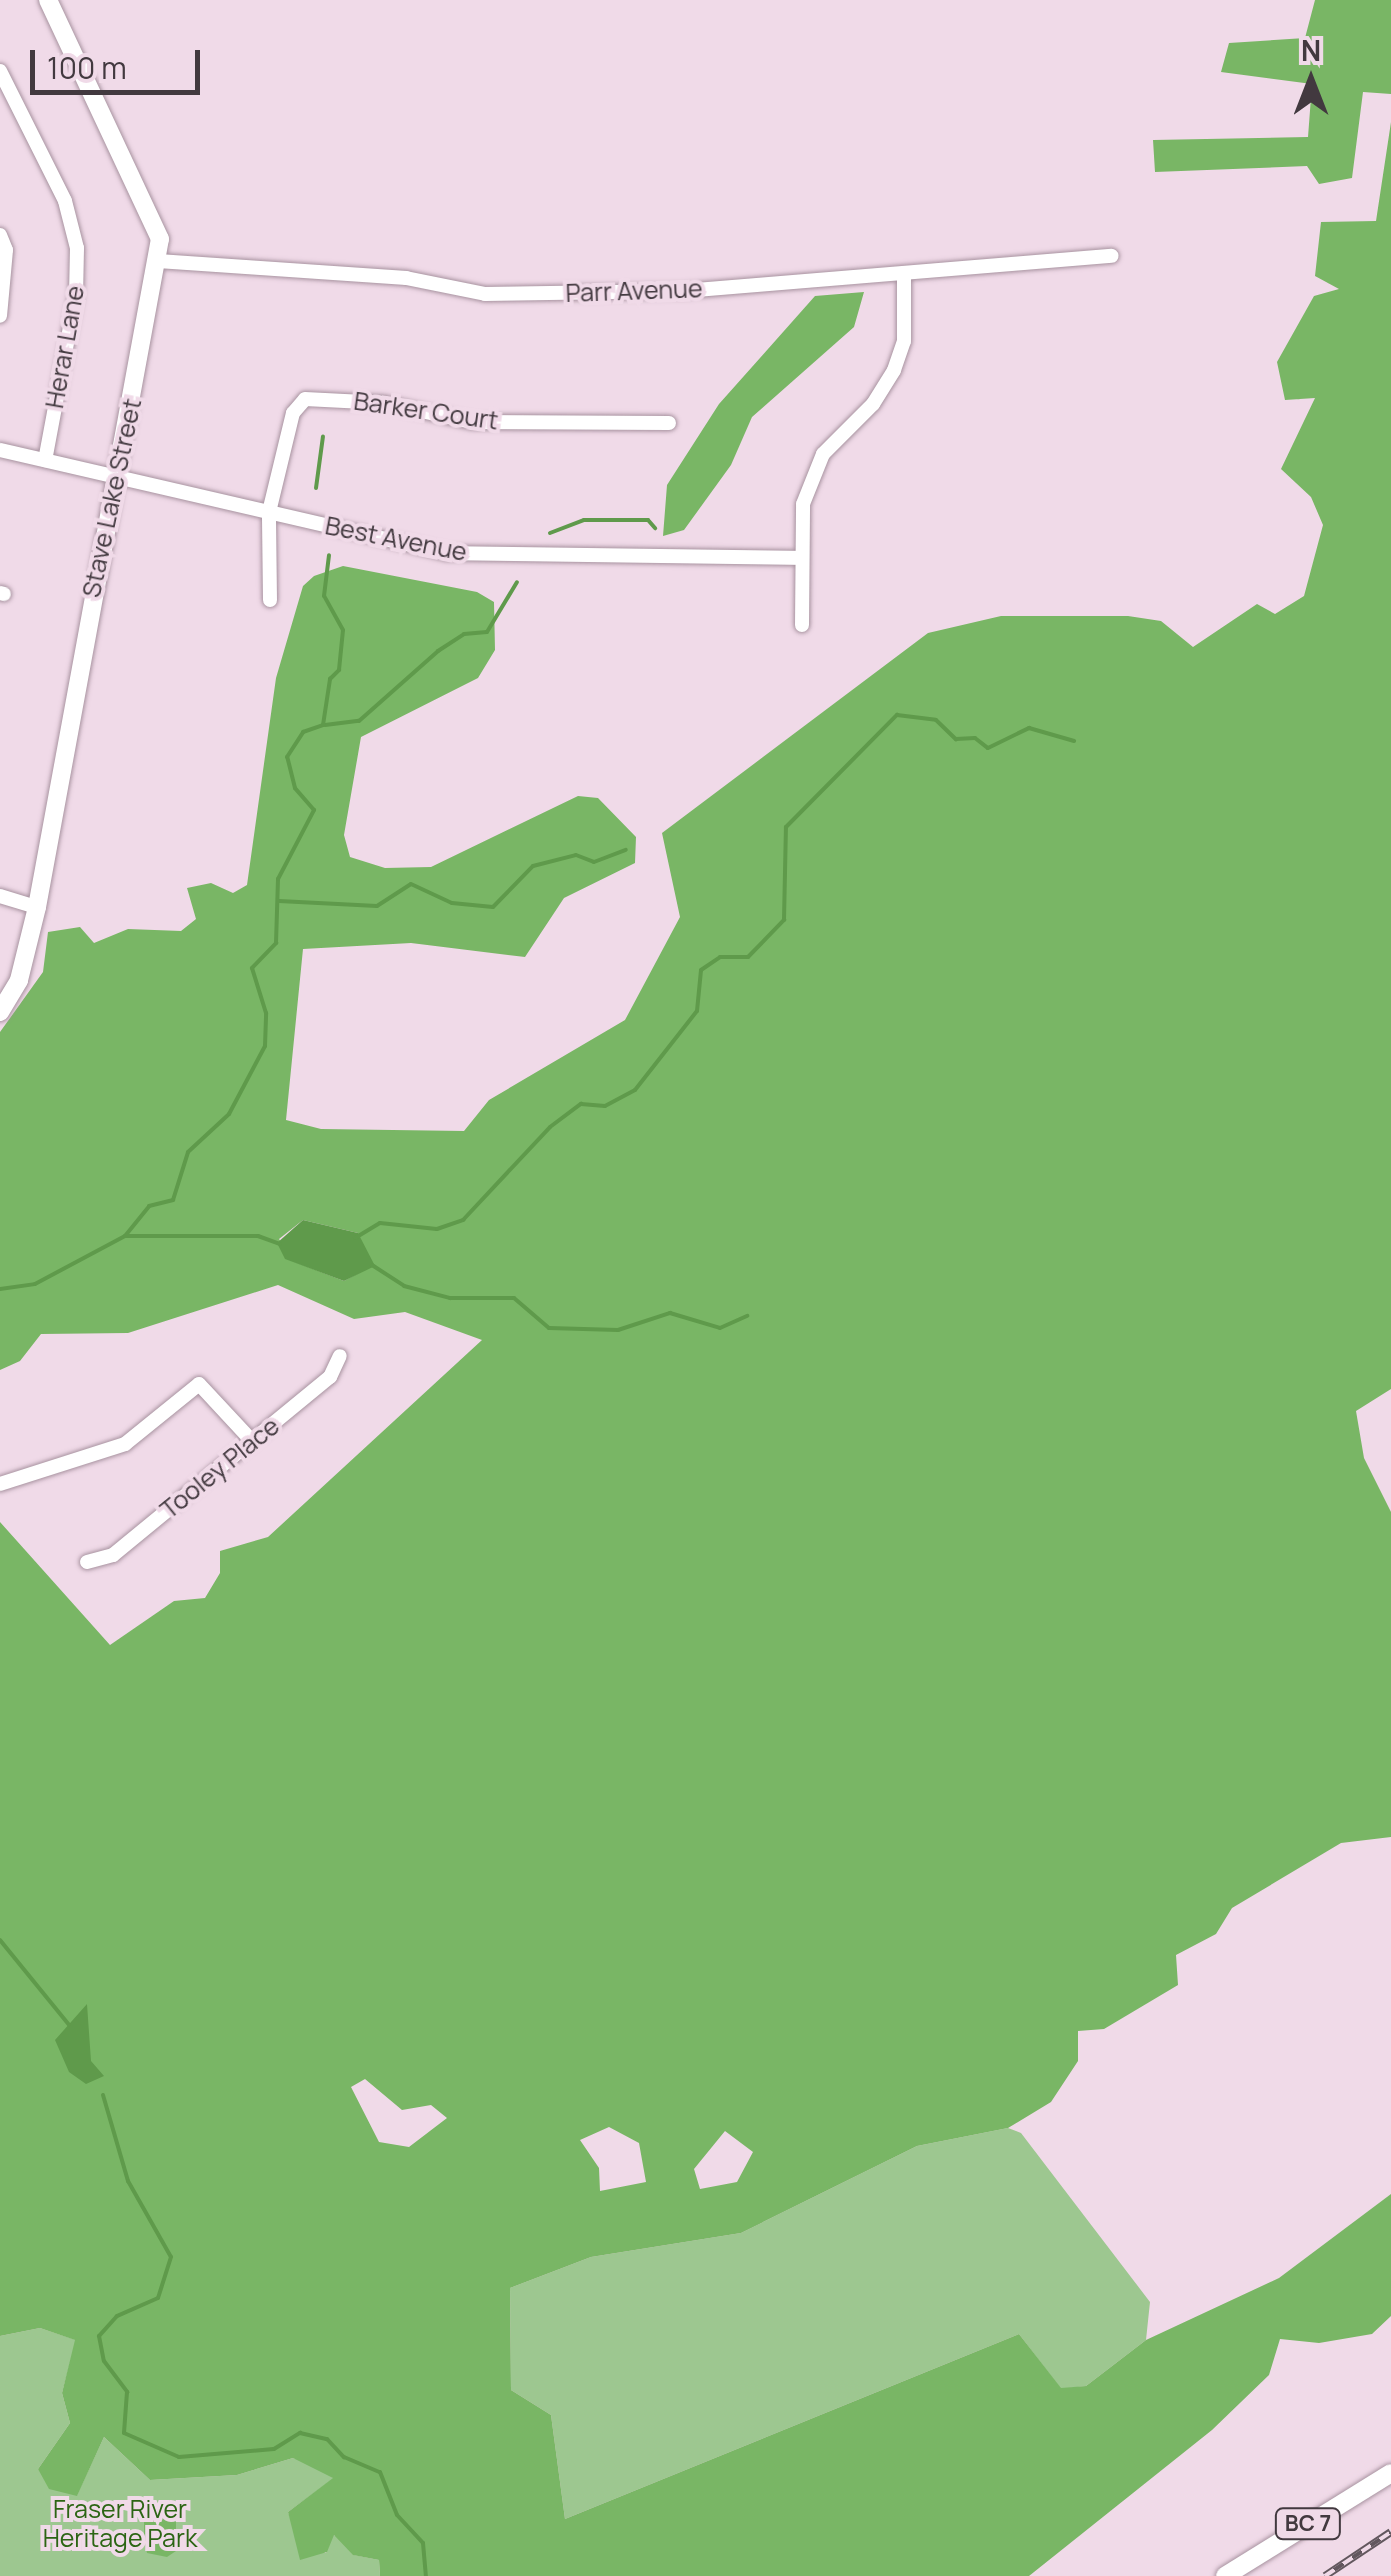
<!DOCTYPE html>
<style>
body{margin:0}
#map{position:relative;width:1391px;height:2576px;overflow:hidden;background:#f0dae8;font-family:Manrope,sans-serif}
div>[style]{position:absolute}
.green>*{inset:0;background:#9dc790}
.forest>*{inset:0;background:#79b665}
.water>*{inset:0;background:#5f9a4b}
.stream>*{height:4px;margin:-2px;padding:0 2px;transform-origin:2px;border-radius:2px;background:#5f9a4b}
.roads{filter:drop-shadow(0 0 2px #a893a0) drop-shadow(0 0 2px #a893a0)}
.minor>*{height:14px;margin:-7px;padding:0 7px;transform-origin:7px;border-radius:7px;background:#fff}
.major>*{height:18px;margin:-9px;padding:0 9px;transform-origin:9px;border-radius:9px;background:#fff}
.rail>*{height:8px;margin-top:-4px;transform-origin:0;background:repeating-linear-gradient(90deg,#f0dae8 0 11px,#62575e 0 22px);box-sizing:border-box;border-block:2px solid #62575e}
span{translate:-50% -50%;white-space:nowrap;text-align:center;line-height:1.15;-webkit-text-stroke:8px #f0dae8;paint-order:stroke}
.shield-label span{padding:2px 8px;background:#f0dae8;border:2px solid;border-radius:8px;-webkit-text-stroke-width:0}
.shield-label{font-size:22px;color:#42393f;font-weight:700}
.street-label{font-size:25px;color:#42393f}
.park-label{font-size:25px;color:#2c6514}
.north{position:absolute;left:1261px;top:30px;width:100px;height:100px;-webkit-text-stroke:8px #f0dae8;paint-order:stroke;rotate:0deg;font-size:28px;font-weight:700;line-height:40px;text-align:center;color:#42393f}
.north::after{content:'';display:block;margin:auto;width:35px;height:45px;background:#42393f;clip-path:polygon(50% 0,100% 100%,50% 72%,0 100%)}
.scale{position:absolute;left:30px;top:50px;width:170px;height:45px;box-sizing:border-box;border:5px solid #42393f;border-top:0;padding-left:12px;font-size:30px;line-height:35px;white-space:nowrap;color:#42393f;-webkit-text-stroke:8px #f0dae8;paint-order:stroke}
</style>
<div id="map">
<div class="green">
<i style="clip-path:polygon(1008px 2128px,1021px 2133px,1150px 2302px,1146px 2340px,1086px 2386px,1061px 2389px,1019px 2334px,565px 2519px,551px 2415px,511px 2390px,510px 2288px,591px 2257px,741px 2233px,917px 2146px)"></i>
<i style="clip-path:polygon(40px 2328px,76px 2340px,62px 2393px,70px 2423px,38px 2469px,77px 2495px,104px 2437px,150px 2480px,237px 2475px,293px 2458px,308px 2462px,334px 2478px,288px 2512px,300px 2545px,326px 2553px,333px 2535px,345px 2538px,354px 2555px,379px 2560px,380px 2576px,0 2576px,0 2336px)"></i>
</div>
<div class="forest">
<i style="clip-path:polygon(1315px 0,1391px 0,1391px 94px,1363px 92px,1352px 178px,1319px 184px,1307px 166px,1155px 172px,1153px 140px,1308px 137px,1312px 84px,1221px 72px,1229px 43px,1305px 38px)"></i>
<i style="clip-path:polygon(evenodd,1391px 122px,1391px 1389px,1356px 1411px,1364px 1458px,1391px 1512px,1391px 1837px,1341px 1843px,1232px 1908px,1216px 1934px,1176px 1955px,1178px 1985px,1104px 2029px,1078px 2031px,1078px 2061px,1051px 2102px,1008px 2128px,917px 2146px,741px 2233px,591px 2257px,510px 2288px,511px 2390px,551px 2415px,565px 2519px,1019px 2334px,1061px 2388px,1086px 2386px,1146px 2340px,1279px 2278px,1391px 2194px,1391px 2316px,1372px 2334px,1319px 2343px,1280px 2339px,1269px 2375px,1212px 2430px,1029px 2576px,380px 2576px,379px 2560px,353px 2555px,334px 2535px,327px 2552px,300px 2560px,288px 2512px,333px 2478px,293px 2458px,237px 2475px,150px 2480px,104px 2437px,77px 2496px,49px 2489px,38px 2469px,70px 2423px,62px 2393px,75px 2340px,40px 2328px,0 2336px,0 1522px,110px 1645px,174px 1601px,205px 1598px,220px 1573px,220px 1551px,268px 1537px,482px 1340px,405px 1312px,354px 1319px,278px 1285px,128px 1333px,41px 1334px,20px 1361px,0 1370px,0 1032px,43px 972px,48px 932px,80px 927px,94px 943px,128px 929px,181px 931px,196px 919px,187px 888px,211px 883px,233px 893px,247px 885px,276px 678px,303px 586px,314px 576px,343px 566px,477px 592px,494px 602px,495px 650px,478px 678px,361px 737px,344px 835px,350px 857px,385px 868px,431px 867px,578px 796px,598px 798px,636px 837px,635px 863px,564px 898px,525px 957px,411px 943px,303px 949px,286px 1120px,321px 1129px,464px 1131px,489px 1100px,625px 1020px,680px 917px,662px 833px,928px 633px,1001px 616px,1128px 616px,1161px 621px,1193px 647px,1257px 604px,1275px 614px,1304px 596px,1323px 525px,1311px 497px,1281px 469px,1315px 398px,1285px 400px,1277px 362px,1314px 296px,1339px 289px,1315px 276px,1321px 222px,1376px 221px,1391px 122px,303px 1220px,358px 1233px,359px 1273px,344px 1281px,295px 1262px,279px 1239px,303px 1220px,1391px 122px,365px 2079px,402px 2110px,431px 2105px,447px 2118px,409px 2147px,379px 2142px,351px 2087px,365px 2079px,1391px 122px,609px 2127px,639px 2143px,646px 2182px,600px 2191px,599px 2168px,580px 2140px,609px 2127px,1391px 122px,725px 2131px,753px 2152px,737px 2182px,700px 2189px,694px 2169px,725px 2131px)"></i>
<i style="clip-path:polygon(864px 292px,854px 327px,752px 417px,731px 465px,684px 530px,663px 536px,667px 485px,719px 404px,815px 296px)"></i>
<i style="clip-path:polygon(165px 2508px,176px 2521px,176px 2551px,167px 2557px,147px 2553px,144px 2539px,144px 2519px)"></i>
</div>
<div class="water">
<i style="clip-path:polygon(303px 1220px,358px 1233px,375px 1266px,344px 1281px,285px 1259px,277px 1243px)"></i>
<i style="clip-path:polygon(87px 2004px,91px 2061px,104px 2076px,86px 2084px,69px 2072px,55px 2040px)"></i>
</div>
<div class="stream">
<i style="left:316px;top:488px;width:52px;rotate:-82.3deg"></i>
<i style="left:550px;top:533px;width:36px;rotate:-21deg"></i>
<i style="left:584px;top:520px;width:64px"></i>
<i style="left:648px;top:520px;width:11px;rotate:49deg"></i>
<i style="left:325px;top:725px;width:34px;rotate:-7deg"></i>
<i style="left:359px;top:721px;width:106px;rotate:-41.5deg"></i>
<i style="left:438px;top:651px;width:31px;rotate:-33deg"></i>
<i style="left:464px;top:634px;width:23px;rotate:-5deg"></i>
<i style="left:487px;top:632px;width:58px;rotate:-59deg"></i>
<i style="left:279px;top:901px;width:98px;rotate:2.9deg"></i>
<i style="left:377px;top:906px;width:40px;rotate:-32.9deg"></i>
<i style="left:411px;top:884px;width:45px;rotate:24.9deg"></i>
<i style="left:452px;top:903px;width:41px;rotate:5.6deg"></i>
<i style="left:493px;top:907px;width:57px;rotate:-45.7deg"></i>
<i style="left:533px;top:866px;width:44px;rotate:-14.3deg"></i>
<i style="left:576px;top:855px;width:19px;rotate:21deg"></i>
<i style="left:594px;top:862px;width:34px;rotate:-21deg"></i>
<i style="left:125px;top:1236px;width:38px;rotate:-51deg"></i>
<i style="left:149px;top:1206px;width:25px;rotate:-14deg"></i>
<i style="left:173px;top:1200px;width:50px;rotate:-72.6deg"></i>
<i style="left:188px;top:1152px;width:56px;rotate:-42.8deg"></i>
<i style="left:229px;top:1114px;width:77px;rotate:-62.1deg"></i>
<i style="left:265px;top:1046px;width:33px;rotate:-88deg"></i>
<i style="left:266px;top:1013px;width:47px;rotate:-107.3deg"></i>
<i style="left:252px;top:968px;width:35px;rotate:-46deg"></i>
<i style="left:276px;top:943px;width:64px;rotate:-88.2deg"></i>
<i style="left:278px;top:879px;width:78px;rotate:-62.4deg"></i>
<i style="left:314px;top:810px;width:29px;rotate:-131deg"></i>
<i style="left:295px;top:788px;width:32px;rotate:-104deg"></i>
<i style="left:287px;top:757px;width:30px;rotate:-57deg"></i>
<i style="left:303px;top:732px;width:21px;rotate:-19deg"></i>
<i style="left:323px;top:725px;width:47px;rotate:-81.3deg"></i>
<i style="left:330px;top:679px;width:13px;rotate:-45deg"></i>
<i style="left:339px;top:670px;width:40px;rotate:-84.3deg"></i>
<i style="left:343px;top:630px;width:39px;rotate:-119deg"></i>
<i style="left:324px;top:596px;width:41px;rotate:-83deg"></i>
<i style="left:355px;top:1238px;width:29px;rotate:-31deg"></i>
<i style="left:380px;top:1223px;width:57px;rotate:6deg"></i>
<i style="left:437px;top:1229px;width:28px;rotate:-19deg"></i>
<i style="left:463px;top:1220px;width:127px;rotate:-46.9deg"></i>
<i style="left:550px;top:1127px;width:39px;rotate:-37deg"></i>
<i style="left:581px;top:1104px;width:24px;rotate:5deg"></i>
<i style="left:605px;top:1106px;width:34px;rotate:-28deg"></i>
<i style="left:635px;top:1090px;width:100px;rotate:-51.9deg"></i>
<i style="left:697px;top:1011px;width:41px;rotate:-84.4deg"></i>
<i style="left:701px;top:970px;width:23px;rotate:-34deg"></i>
<i style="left:720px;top:957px;width:28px"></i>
<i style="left:748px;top:957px;width:52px;rotate:-45.8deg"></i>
<i style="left:784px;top:920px;width:93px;rotate:-88.8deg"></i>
<i style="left:786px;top:827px;width:158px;rotate:-45.3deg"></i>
<i style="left:897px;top:715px;width:39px;rotate:7deg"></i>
<i style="left:936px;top:720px;width:28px;rotate:44deg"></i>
<i style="left:956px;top:739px;width:19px;rotate:-3deg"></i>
<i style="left:975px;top:738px;width:16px;rotate:38deg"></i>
<i style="left:988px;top:748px;width:46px;rotate:-26deg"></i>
<i style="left:1029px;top:728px;width:47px;rotate:16.1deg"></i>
<i style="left:372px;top:1265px;width:38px;rotate:33deg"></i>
<i style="left:404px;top:1286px;width:48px;rotate:14.6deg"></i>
<i style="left:450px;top:1298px;width:64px"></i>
<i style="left:514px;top:1298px;width:46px;rotate:40.6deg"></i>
<i style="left:549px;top:1328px;width:69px;rotate:1.7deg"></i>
<i style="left:618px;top:1330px;width:55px;rotate:-18.1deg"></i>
<i style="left:670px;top:1313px;width:52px;rotate:16.7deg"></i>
<i style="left:720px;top:1328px;width:30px;rotate:-24deg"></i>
<i style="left:0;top:1289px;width:35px;rotate:-8deg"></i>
<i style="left:35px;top:1284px;width:102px;rotate:-28.1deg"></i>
<i style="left:125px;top:1236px;width:133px"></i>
<i style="left:258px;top:1236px;width:23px;rotate:20deg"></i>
<i style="left:0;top:1940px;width:109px;rotate:50.9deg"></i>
<i style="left:103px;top:2095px;width:90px;rotate:73.8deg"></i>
<i style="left:128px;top:2181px;width:87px;rotate:60.5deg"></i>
<i style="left:171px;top:2257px;width:43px;rotate:107.6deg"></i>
<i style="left:158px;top:2298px;width:45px;rotate:156.3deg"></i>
<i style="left:117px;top:2316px;width:27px;rotate:132deg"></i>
<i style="left:99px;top:2336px;width:25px;rotate:79deg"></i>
<i style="left:104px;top:2361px;width:39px;rotate:53deg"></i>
<i style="left:127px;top:2392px;width:41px;rotate:94.2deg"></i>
<i style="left:124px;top:2433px;width:60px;rotate:23.6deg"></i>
<i style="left:179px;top:2457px;width:95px;rotate:-4.8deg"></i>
<i style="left:274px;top:2449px;width:31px;rotate:-32deg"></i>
<i style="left:300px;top:2433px;width:28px;rotate:13deg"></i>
<i style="left:327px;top:2439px;width:25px;rotate:47deg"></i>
<i style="left:344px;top:2457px;width:39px;rotate:23deg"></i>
<i style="left:380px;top:2472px;width:46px;rotate:68.4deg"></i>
<i style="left:397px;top:2515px;width:38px;rotate:47deg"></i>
<i style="left:423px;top:2543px;width:33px;rotate:85deg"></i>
</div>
<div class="roads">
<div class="minor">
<i style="left:0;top:71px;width:145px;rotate:63.4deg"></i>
<i style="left:65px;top:201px;width:49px;rotate:75.7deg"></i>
<i style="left:77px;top:248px;width:47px;rotate:91.2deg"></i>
<i style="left:76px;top:295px;width:168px;rotate:100.6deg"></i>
<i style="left:0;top:235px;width:16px;rotate:68deg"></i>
<i style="left:6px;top:250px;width:66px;rotate:95.2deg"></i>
<i style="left:158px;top:261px;width:249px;rotate:3.9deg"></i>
<i style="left:406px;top:278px;width:81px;rotate:11.4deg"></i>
<i style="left:485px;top:294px;width:199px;rotate:-0.9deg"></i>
<i style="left:684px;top:291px;width:429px;rotate:-4.7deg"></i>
<i style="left:0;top:450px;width:459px;rotate:13deg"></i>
<i style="left:447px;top:553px;width:354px;rotate:0.8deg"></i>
<i style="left:0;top:593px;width:4px;rotate:14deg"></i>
<i style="left:270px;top:600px;width:88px;rotate:-90.7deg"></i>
<i style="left:269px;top:512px;width:102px;rotate:-76.4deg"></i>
<i style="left:293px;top:413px;width:18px;rotate:-49deg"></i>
<i style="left:305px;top:399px;width:79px;rotate:2.9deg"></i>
<i style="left:384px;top:403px;width:91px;rotate:12.1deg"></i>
<i style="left:473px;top:422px;width:196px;rotate:0.3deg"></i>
<i style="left:802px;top:625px;width:121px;rotate:-89.5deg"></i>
<i style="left:803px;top:504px;width:54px;rotate:-68.2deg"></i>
<i style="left:823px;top:454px;width:71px;rotate:-45deg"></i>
<i style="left:873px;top:404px;width:40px;rotate:-58deg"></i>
<i style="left:894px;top:370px;width:31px;rotate:-71deg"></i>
<i style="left:904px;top:341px;width:68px;rotate:-90deg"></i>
<i style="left:0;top:896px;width:39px;rotate:17deg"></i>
<i style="left:0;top:1484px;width:131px;rotate:-17.7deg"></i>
<i style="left:125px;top:1444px;width:95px;rotate:-39deg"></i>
<i style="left:199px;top:1384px;width:78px;rotate:47.1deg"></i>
<i style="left:87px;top:1562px;width:27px;rotate:-15deg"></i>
<i style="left:113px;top:1555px;width:281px;rotate:-39.4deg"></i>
<i style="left:330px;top:1377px;width:23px;rotate:-65deg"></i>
</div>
<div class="major">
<i style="left:0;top:1012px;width:37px;rotate:-59deg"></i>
<i style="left:19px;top:980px;width:75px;rotate:-76.1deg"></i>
<i style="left:37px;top:907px;width:679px;rotate:-79.57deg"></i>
<i style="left:160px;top:239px;width:264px;rotate:-115.1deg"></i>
<i style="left:1225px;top:2576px;width:195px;rotate:-31.8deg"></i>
</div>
</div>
<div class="rail">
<i style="left:1325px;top:2576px;width:79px;rotate:-33.7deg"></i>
</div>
<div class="shield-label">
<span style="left:1308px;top:2524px">BC 7</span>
</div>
<div class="street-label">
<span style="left:634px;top:291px;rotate:-2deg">Parr Avenue</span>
<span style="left:65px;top:347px;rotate:-80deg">Herar Lane</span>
<span style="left:426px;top:411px;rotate:8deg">Barker Court</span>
<span style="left:112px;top:498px;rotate:-78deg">Stave Lake Street</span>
<span style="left:396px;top:539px;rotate:11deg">Best Avenue</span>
<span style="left:220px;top:1468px;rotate:-39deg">Tooley Place</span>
</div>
<div class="park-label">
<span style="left:120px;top:2524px">Fraser River<br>Heritage Park</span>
</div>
<div class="north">N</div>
<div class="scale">100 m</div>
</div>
